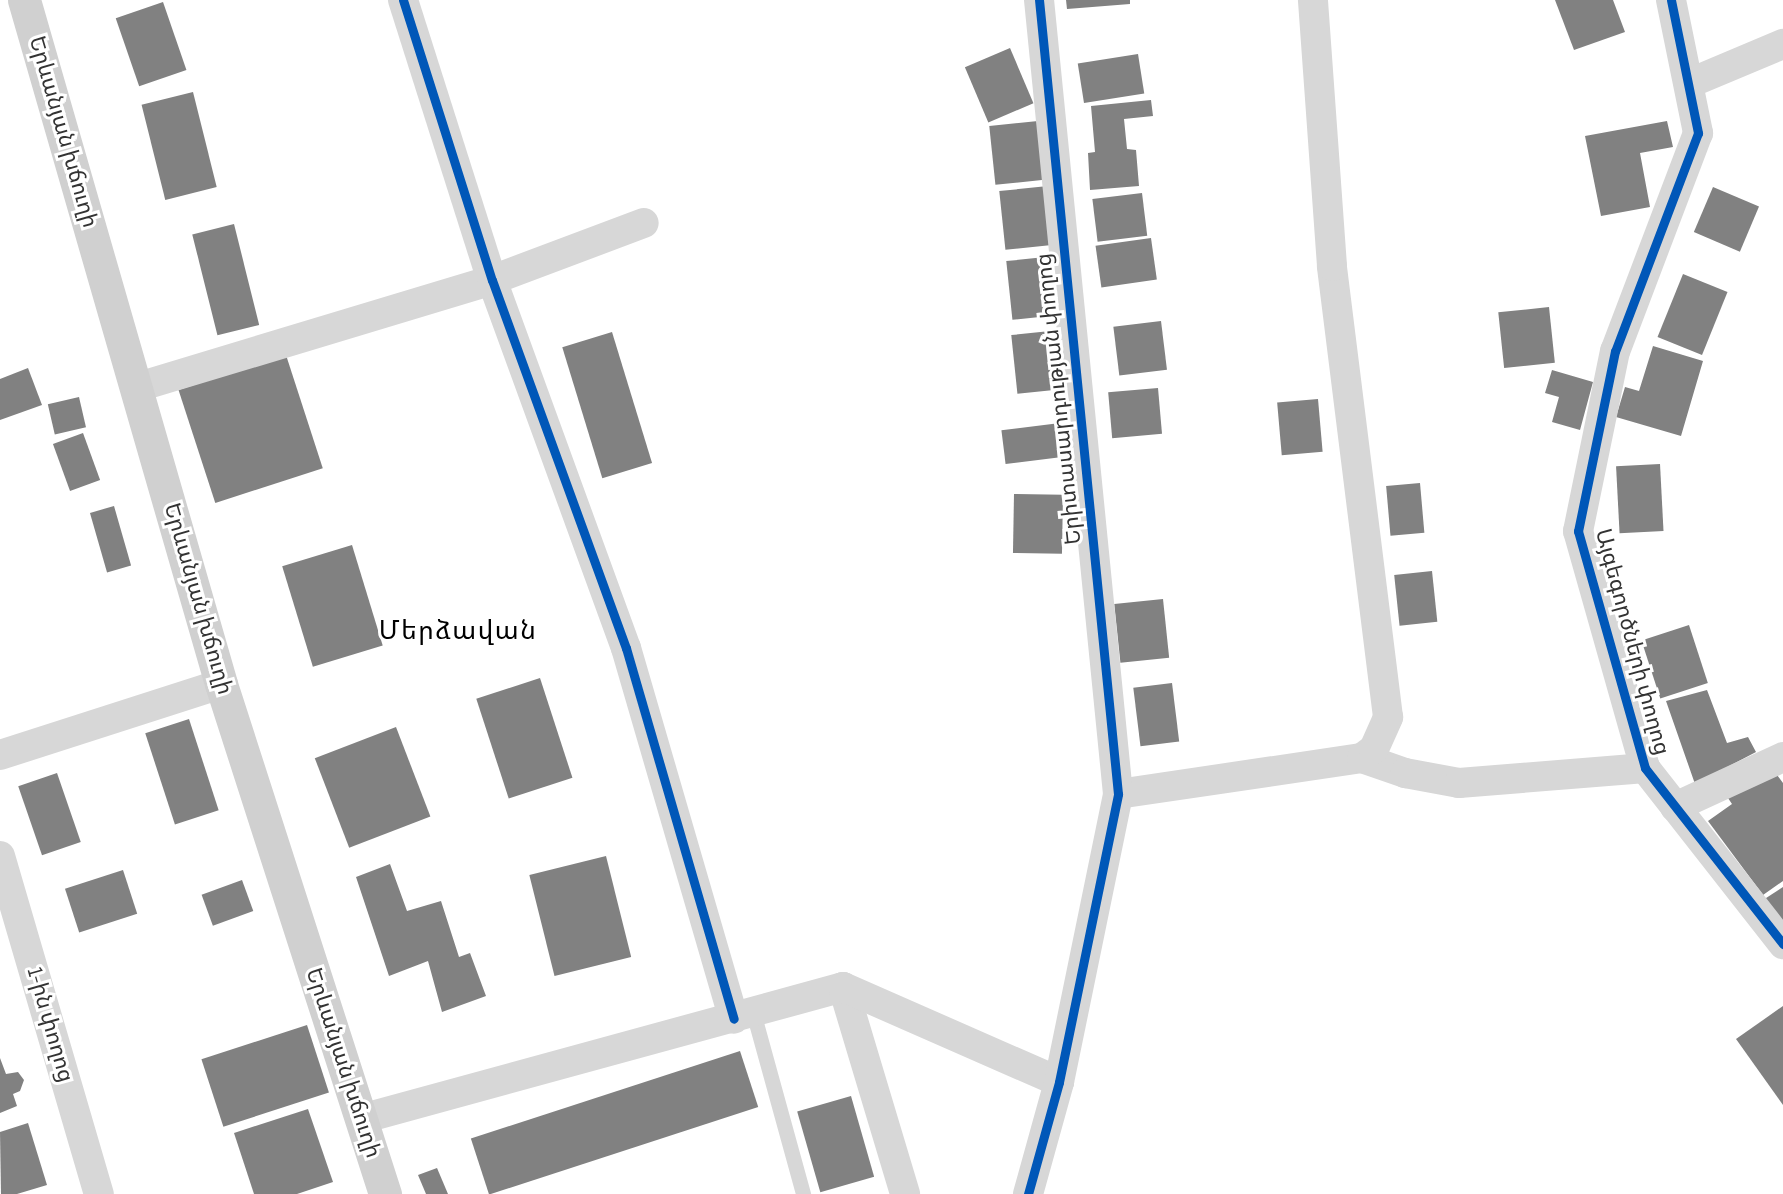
<!DOCTYPE html>
<meta charset="utf-8">
<style>
body{margin:0}
#map{position:relative;width:1783px;height:1194px;overflow:hidden;background:#fff;font-family:"Sofia Sans Condensed","Noto Sans Armenian",sans-serif}
div>[style]{position:absolute}
.building>*{inset:0;background:#818181;transform-origin:0 0}
.lane>*{height:15px;margin:-7.5px;padding:0 7.5px;transform-origin:7.5px;border-radius:7.5px;background:#d7d7d7}
.street>*{height:30px;margin:-15px;padding:0 15px;transform-origin:15px;border-radius:15px;background:#d7d7d7}
.secondary>*{height:33px;margin:-16.5px;padding:0 16.5px;transform-origin:16.5px;border-radius:16.5px;background:#d0d0d0}
.cycleway>*{height:9px;margin:-4.5px;padding:0 4.5px;transform-origin:4.5px;border-radius:4.5px;background:#0057b8}
span{translate:-50% -50%;white-space:nowrap;text-align:center;line-height:1.15;-webkit-text-stroke:6px #fff;paint-order:stroke}
.street-label{font-size:22px;color:#333}
.quarter-label{font-size:26px;color:#000;letter-spacing:1.5px}
</style>
<div id="map">
<div class="building">
<i style="clip-path:polygon(1066px 0,1130px 0,1130px 4px,1067px 9px)"></i>
<i style="clip-path:polygon(1555px 0,1613px 0,1625px 32px,1574px 50px)"></i>
<i style="left:163px;top:2px;width:72px;height:50px;rotate:71deg"></i>
<i style="left:1010px;top:48px;width:60px;height:49px;rotate:67deg"></i>
<i style="left:1138px;top:54px;width:40px;height:61px;rotate:81deg"></i>
<i style="left:193px;top:92px;width:98px;height:53px;rotate:76deg"></i>
<i style="clip-path:polygon(1151px 100px,1153px 116px,1124px 119px,1127px 149px,1136px 150px,1139px 186px,1090px 190px,1088px 153px,1095px 152px,1091px 106px)"></i>
<i style="left:1038px;top:121px;width:59px;height:49px;rotate:84deg"></i>
<i style="clip-path:polygon(1667px 121px,1673px 147px,1640px 153px,1650px 207px,1601px 216px,1585px 136px)"></i>
<i style="left:1048px;top:186px;width:59px;height:49px;rotate:84deg"></i>
<i style="left:1713px;top:187px;width:50px;height:49px;rotate:23deg"></i>
<i style="left:1142px;top:193px;width:43px;height:50px;rotate:83deg"></i>
<i style="left:234px;top:224px;width:104px;height:43px;rotate:76deg"></i>
<i style="left:1151px;top:238px;width:42px;height:56px;rotate:82deg"></i>
<i style="left:1055px;top:256px;width:59px;height:49px;rotate:84deg"></i>
<i style="left:1683px;top:274px;width:48px;height:68px;rotate:22deg"></i>
<i style="left:1549px;top:307px;width:56px;height:51px;rotate:84deg"></i>
<i style="left:1161px;top:321px;width:49px;height:48px;rotate:83deg"></i>
<i style="left:1060px;top:330px;width:59px;height:49px;rotate:84deg"></i>
<i style="left:612px;top:332px;width:137px;height:52px;rotate:73deg"></i>
<i style="clip-path:polygon(1653px 346px,1703px 361px,1681px 436px,1616px 417px,1625px 387px,1639px 391px)"></i>
<i style="left:286px;top:355px;width:119px;height:113px;rotate:72deg"></i>
<i style="clip-path:polygon(28px 368px,42px 405px,0 420px,0 379px)"></i>
<i style="clip-path:polygon(1552px 370px,1593px 382px,1580px 430px,1552px 422px,1559px 397px,1545px 393px)"></i>
<i style="left:1158px;top:388px;width:46px;height:50px;rotate:85deg"></i>
<i style="left:79px;top:397px;width:31px;height:32px;rotate:77deg"></i>
<i style="left:1318px;top:399px;width:53px;height:41px;rotate:85deg"></i>
<i style="left:1060px;top:423px;width:34px;height:59px;rotate:83deg"></i>
<i style="left:83px;top:433px;width:50px;height:32px;rotate:70deg"></i>
<i style="left:1660px;top:464px;width:67px;height:44px;rotate:87deg"></i>
<i style="left:1420px;top:483px;width:50px;height:34px;rotate:85deg"></i>
<i style="left:1014px;top:494px;width:49px;height:59px;rotate:1deg"></i>
<i style="left:114px;top:506px;width:62px;height:25px;rotate:74deg"></i>
<i style="left:352px;top:545px;width:105px;height:73px;rotate:73deg"></i>
<i style="left:1432px;top:571px;width:51px;height:38px;rotate:84deg"></i>
<i style="left:1163px;top:599px;width:59px;height:49px;rotate:84deg"></i>
<i style="left:1689px;top:625px;width:61px;height:50px;rotate:72deg"></i>
<i style="left:540px;top:678px;width:105px;height:67px;rotate:72deg"></i>
<i style="left:1172px;top:683px;width:59px;height:39px;rotate:83deg"></i>
<i style="clip-path:polygon(1707px 690px,1727px 743px,1748px 737px,1756px 752px,1695px 784px,1666px 701px)"></i>
<i style="left:189px;top:719px;width:96px;height:46px;rotate:72deg"></i>
<i style="left:396px;top:727px;width:96px;height:87px;rotate:69deg"></i>
<i style="clip-path:polygon(1772px 768px,1783px 783px,1783px 881px,1763px 895px,1708px 821px,1732px 804px,1726px 795px)"></i>
<i style="left:57px;top:773px;width:73px;height:41px;rotate:71deg"></i>
<i style="left:606px;top:856px;width:104px;height:79px;rotate:76deg"></i>
<i style="clip-path:polygon(390px 864px,407px 911px,441px 901px,459px 957px,470px 953px,486px 996px,442px 1012px,428px 961px,389px 976px,356px 877px)"></i>
<i style="left:123px;top:870px;width:46px;height:61px;rotate:72deg"></i>
<i style="left:242px;top:880px;width:33px;height:43px;rotate:70deg"></i>
<i style="clip-path:polygon(1783px 887px,1783px 925px,1763px 900px)"></i>
<i style="clip-path:polygon(1783px 1006px,1783px 1105px,1736px 1039px)"></i>
<i style="left:307px;top:1025px;width:71px;height:111px;rotate:72deg"></i>
<i style="left:740px;top:1051px;width:59px;height:283px;rotate:72deg"></i>
<i style="clip-path:polygon(0 1058px,6px 1074px,18px 1072px,24px 1080px,20px 1091px,13px 1094px,17px 1106px,0 1113px)"></i>
<i style="left:851px;top:1096px;width:84px;height:56px;rotate:74deg"></i>
<i style="clip-path:polygon(308px 1109px,333px 1182px,297px 1194px,254px 1194px,234px 1133px)"></i>
<i style="clip-path:polygon(28px 1123px,47px 1185px,17px 1194px,1px 1194px,0 1132px)"></i>
<i style="clip-path:polygon(437px 1168px,448px 1194px,426px 1194px,418px 1175px)"></i>
</div>
<div class="lane">
<i style="left:753px;top:1012px;width:189px;rotate:74.6deg"></i>
</div>
<div class="street">
<i style="left:403px;top:0;width:294px;rotate:72.4deg"></i>
<i style="left:492px;top:280px;width:392px;rotate:70deg"></i>
<i style="left:626px;top:648px;width:386px;rotate:73.8deg"></i>
<i style="left:1671px;top:0;width:136px;rotate:78.5deg"></i>
<i style="left:1698px;top:133px;width:233px;rotate:110.8deg"></i>
<i style="left:1615px;top:351px;width:184px;rotate:101.6deg"></i>
<i style="left:1578px;top:531px;width:246px;rotate:74.2deg"></i>
<i style="left:1645px;top:768px;width:224px;rotate:51.9deg"></i>
<i style="left:1690px;top:83px;width:101px;rotate:-22.8deg"></i>
<i style="left:138px;top:387px;width:370px;rotate:-16.8deg"></i>
<i style="left:492px;top:280px;width:162px;rotate:-20.6deg"></i>
<i style="left:0;top:755px;width:232px;rotate:-17.8deg"></i>
<i style="left:1362px;top:758px;width:46px;rotate:19.2deg"></i>
<i style="left:1405px;top:773px;width:55px;rotate:10.5deg"></i>
<i style="left:1459px;top:783px;width:187px;rotate:-4.6deg"></i>
<i style="left:1118px;top:794px;width:247px;rotate:-8.4deg"></i>
<i style="left:1362px;top:758px;width:15px;rotate:-37deg"></i>
<i style="left:1374px;top:749px;width:35px;rotate:-66deg"></i>
<i style="left:1388px;top:717px;width:454px;rotate:-97.1deg"></i>
<i style="left:1332px;top:266px;width:267px;rotate:-94.1deg"></i>
<i style="left:1675px;top:807px;width:119px;rotate:-24.8deg"></i>
<i style="left:0;top:856px;width:352px;rotate:73.7deg"></i>
<i style="left:843px;top:987px;width:216px;rotate:73.3deg"></i>
<i style="left:361px;top:1119px;width:500px;rotate:-15.3deg"></i>
<i style="left:843px;top:987px;width:236px;rotate:23.7deg"></i>
<i style="left:1028px;top:1194px;width:116px;rotate:-74.5deg"></i>
<i style="left:1059px;top:1082px;width:294px;rotate:-78.4deg"></i>
<i style="left:1118px;top:794px;width:798px;rotate:-95.68deg"></i>
</div>
<div class="secondary">
<i style="left:24px;top:0;width:712px;rotate:73.93deg"></i>
<i style="left:221px;top:684px;width:536px;rotate:72.17deg"></i>
</div>
<div class="cycleway">
<i style="left:403px;top:0;width:294px;rotate:72.4deg"></i>
<i style="left:492px;top:280px;width:392px;rotate:70deg"></i>
<i style="left:626px;top:648px;width:386px;rotate:73.8deg"></i>
<i style="left:1671px;top:0;width:136px;rotate:78.5deg"></i>
<i style="left:1698px;top:133px;width:233px;rotate:110.8deg"></i>
<i style="left:1615px;top:351px;width:184px;rotate:101.6deg"></i>
<i style="left:1578px;top:531px;width:246px;rotate:74.2deg"></i>
<i style="left:1645px;top:768px;width:224px;rotate:51.9deg"></i>
<i style="left:1028px;top:1194px;width:116px;rotate:-74.5deg"></i>
<i style="left:1059px;top:1082px;width:294px;rotate:-78.4deg"></i>
<i style="left:1118px;top:794px;width:798px;rotate:-95.68deg"></i>
</div>
<div class="street-label">
<span style="left:63px;top:132px;rotate:74deg">Երևանյան խճուղի</span>
<span style="left:1059px;top:399px;rotate:-96deg">Երիտասարդության փողոց</span>
<span style="left:198px;top:599px;rotate:74deg">Երևանյան խճուղի</span>
<span style="left:1632px;top:642px;rotate:75deg">Այգեգործների փողոց</span>
<span style="left:50px;top:1025px;rotate:74deg">1-ին փողոց</span>
<span style="left:343px;top:1063px;rotate:72deg">Երևանյան խճուղի</span>
</div>
<div class="quarter-label">
<span style="left:458px;top:632px">Մերձավան</span>
</div>
</div>
